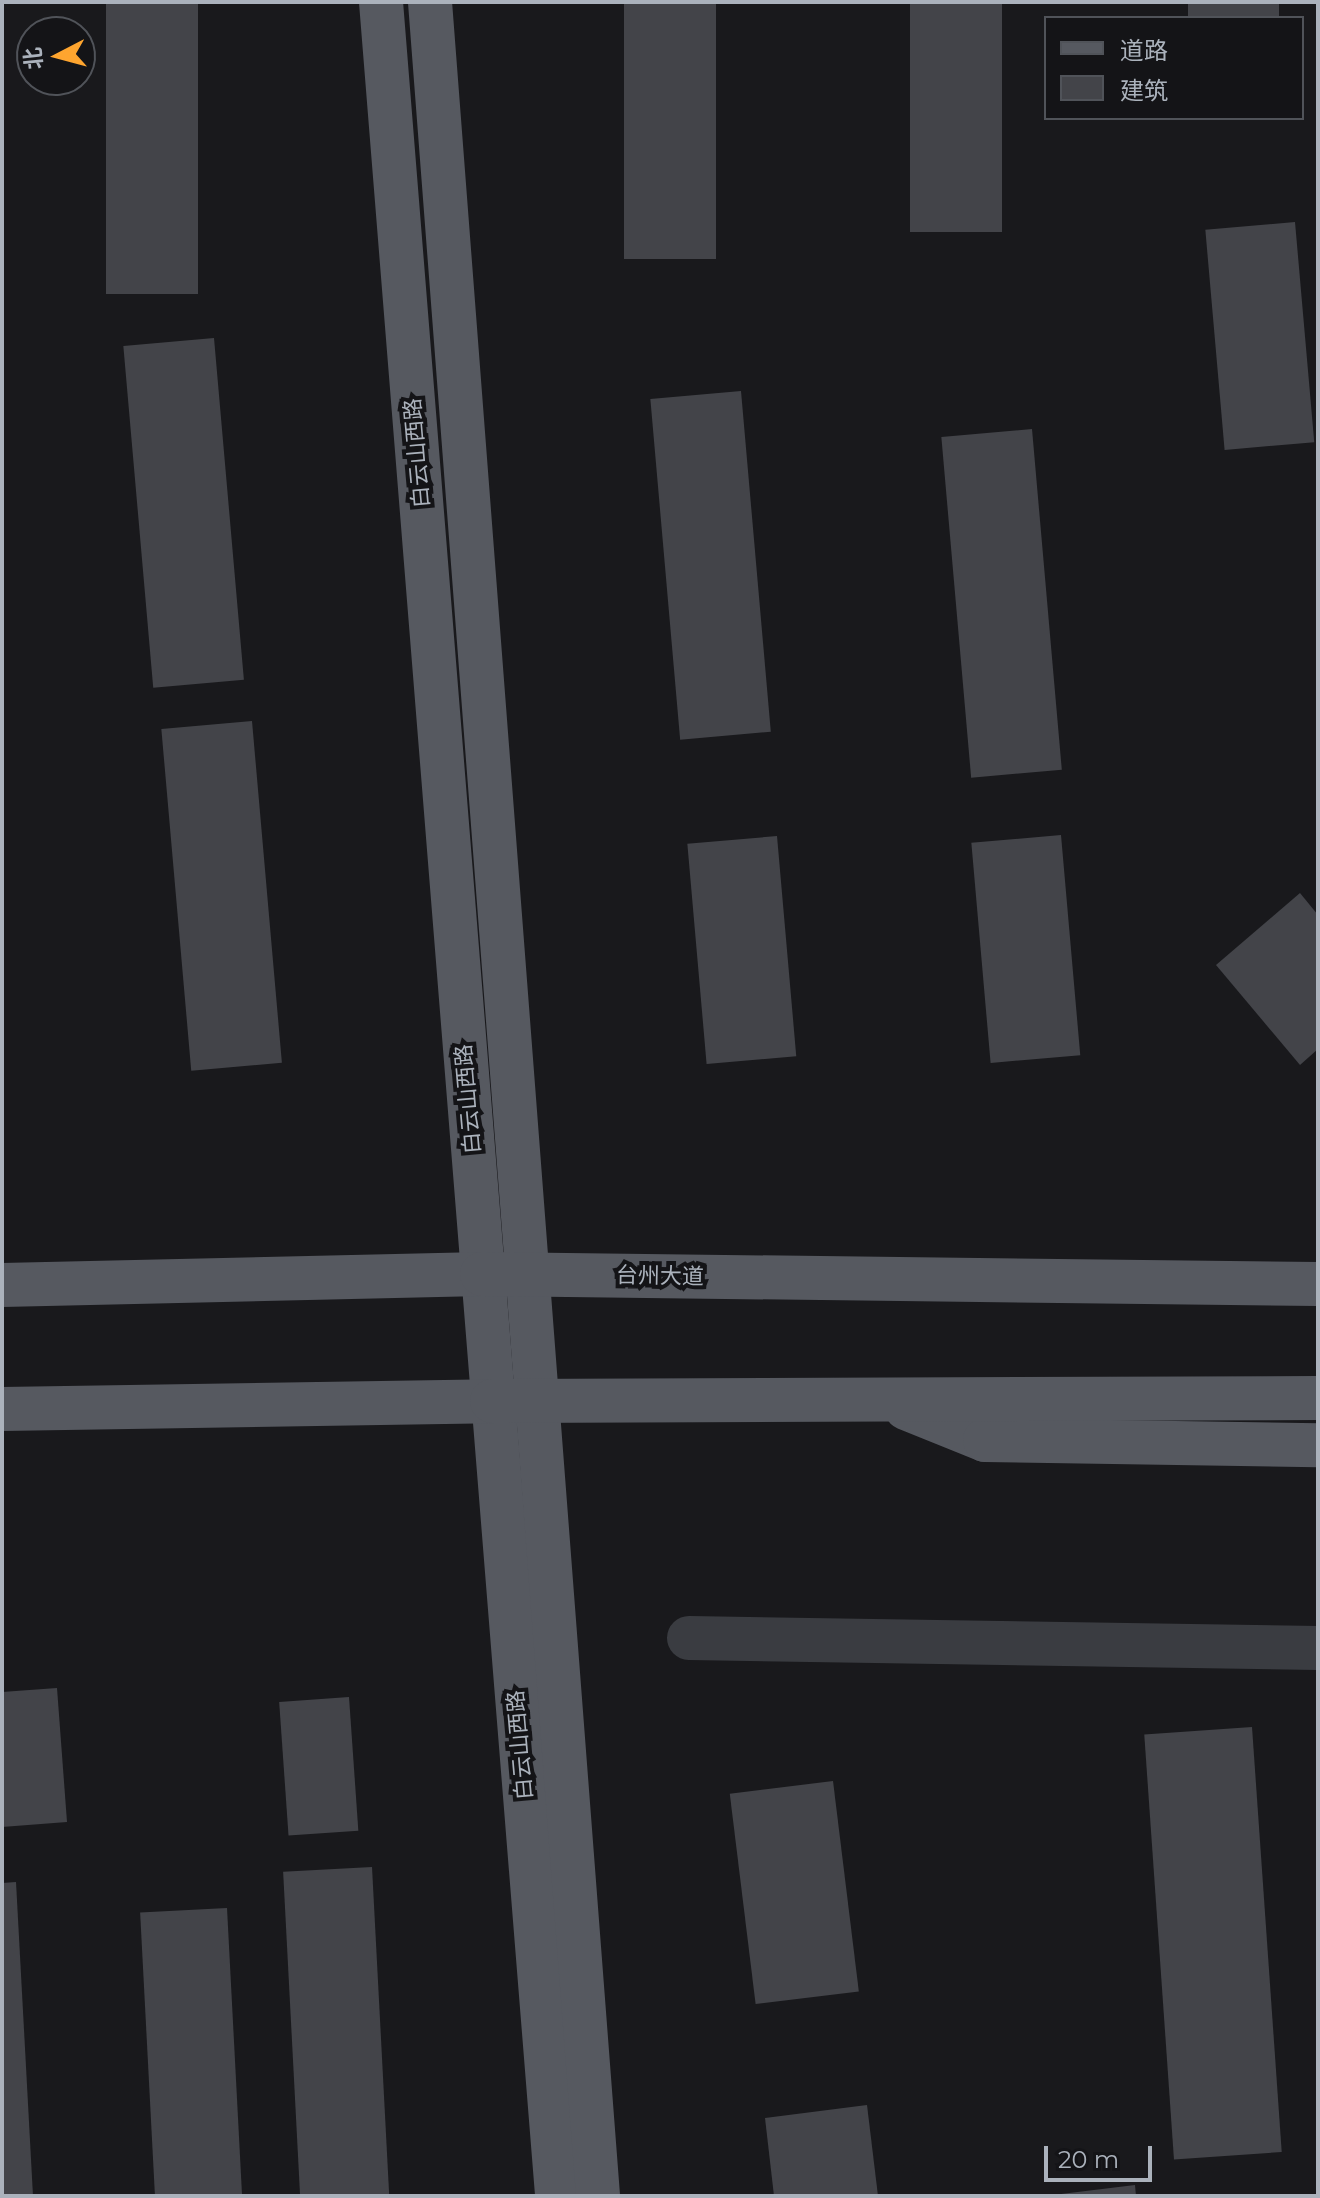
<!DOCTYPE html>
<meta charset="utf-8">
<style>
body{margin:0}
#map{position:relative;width:1320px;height:2198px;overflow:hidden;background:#19191c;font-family:Montserrat,"Noto Sans SC",sans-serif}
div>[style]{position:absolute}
.building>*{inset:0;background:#434449;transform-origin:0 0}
.minor>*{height:44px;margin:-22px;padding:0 22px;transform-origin:22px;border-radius:22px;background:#3a3c41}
.major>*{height:44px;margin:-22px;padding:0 22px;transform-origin:22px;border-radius:22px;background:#565960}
span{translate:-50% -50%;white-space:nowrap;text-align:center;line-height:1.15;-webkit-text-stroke:8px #141417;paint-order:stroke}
.street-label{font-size:22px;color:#abb2bc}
.frame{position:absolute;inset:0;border:4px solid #abb2bc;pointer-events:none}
.legend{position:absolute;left:1044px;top:16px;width:260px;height:104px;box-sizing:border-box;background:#141417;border:2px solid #505359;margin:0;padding:10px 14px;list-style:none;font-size:24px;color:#abb2bc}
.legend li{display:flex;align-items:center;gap:16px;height:40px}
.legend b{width:40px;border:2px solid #505359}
.north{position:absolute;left:16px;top:16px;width:80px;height:80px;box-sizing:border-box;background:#141417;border:2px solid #505359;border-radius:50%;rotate:264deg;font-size:22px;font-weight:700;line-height:32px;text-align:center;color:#abb2bc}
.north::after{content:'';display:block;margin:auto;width:28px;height:36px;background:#fea52f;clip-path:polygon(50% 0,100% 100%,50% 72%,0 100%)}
.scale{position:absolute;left:1044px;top:2146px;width:108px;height:36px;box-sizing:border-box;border:4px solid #abb2bc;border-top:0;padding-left:10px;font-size:24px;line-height:28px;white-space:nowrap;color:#abb2bc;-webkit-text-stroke:6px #141417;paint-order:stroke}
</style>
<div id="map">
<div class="building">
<i style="left:106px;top:2px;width:92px;height:292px"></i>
<i style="left:624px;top:2px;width:92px;height:257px"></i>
<i style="left:910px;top:2px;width:92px;height:230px"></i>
<i style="left:1188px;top:2px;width:91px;height:16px"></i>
<i style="left:1295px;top:222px;width:221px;height:90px;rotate:85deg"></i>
<i style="left:214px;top:338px;width:343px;height:91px;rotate:85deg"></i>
<i style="left:741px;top:391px;width:342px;height:91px;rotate:85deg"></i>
<i style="left:1032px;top:429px;width:342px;height:91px;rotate:85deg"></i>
<i style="left:252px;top:721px;width:343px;height:91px;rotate:85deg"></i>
<i style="left:1061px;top:835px;width:221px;height:90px;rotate:85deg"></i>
<i style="left:777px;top:836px;width:221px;height:90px;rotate:85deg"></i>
<i style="clip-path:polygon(1300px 893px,1318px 915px,1318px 1049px,1300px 1065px,1216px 965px)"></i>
<i style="clip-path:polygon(57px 1688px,67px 1822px,2px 1827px,2px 1692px)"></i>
<i style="left:349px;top:1697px;width:134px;height:70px;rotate:86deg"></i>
<i style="left:1252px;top:1727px;width:426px;height:108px;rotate:86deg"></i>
<i style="left:833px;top:1781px;width:212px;height:104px;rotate:83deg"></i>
<i style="left:372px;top:1867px;width:329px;height:89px;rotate:87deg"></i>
<i style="clip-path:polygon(16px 1882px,33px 2196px,2px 2196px,2px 1883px)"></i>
<i style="left:227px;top:1908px;width:288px;height:87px;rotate:87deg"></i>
<i style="clip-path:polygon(867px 2105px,878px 2196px,774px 2196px,765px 2118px)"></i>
<i style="clip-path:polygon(1135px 2185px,1136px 2196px,1061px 2196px,1061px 2194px)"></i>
</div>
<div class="minor">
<i style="left:689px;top:1638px;width:629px;rotate:0.91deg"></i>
</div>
<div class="major">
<i style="left:381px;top:2px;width:2201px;rotate:85.41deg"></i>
<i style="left:430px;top:2px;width:2200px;rotate:85.62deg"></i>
<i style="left:2px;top:1285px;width:480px;rotate:-1.3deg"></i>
<i style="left:482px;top:1274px;width:836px;rotate:0.69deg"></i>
<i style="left:906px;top:1408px;width:85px;rotate:22.1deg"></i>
<i style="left:985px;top:1440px;width:333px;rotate:0.9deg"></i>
<i style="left:2px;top:1409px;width:490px;rotate:-0.9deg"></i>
<i style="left:492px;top:1401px;width:826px;rotate:-0.21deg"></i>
</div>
<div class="street-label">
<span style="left:417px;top:453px;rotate:-95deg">白云山西路</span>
<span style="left:468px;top:1099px;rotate:-95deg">白云山西路</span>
<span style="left:660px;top:1276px;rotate:1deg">台州大道</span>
<span style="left:520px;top:1745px;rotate:-95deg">白云山西路</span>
</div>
<div class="frame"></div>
<ul class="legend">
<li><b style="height:10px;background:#565960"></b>道路</li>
<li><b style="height:22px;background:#434449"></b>建筑</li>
</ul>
<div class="north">北</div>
<div class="scale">20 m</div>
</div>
